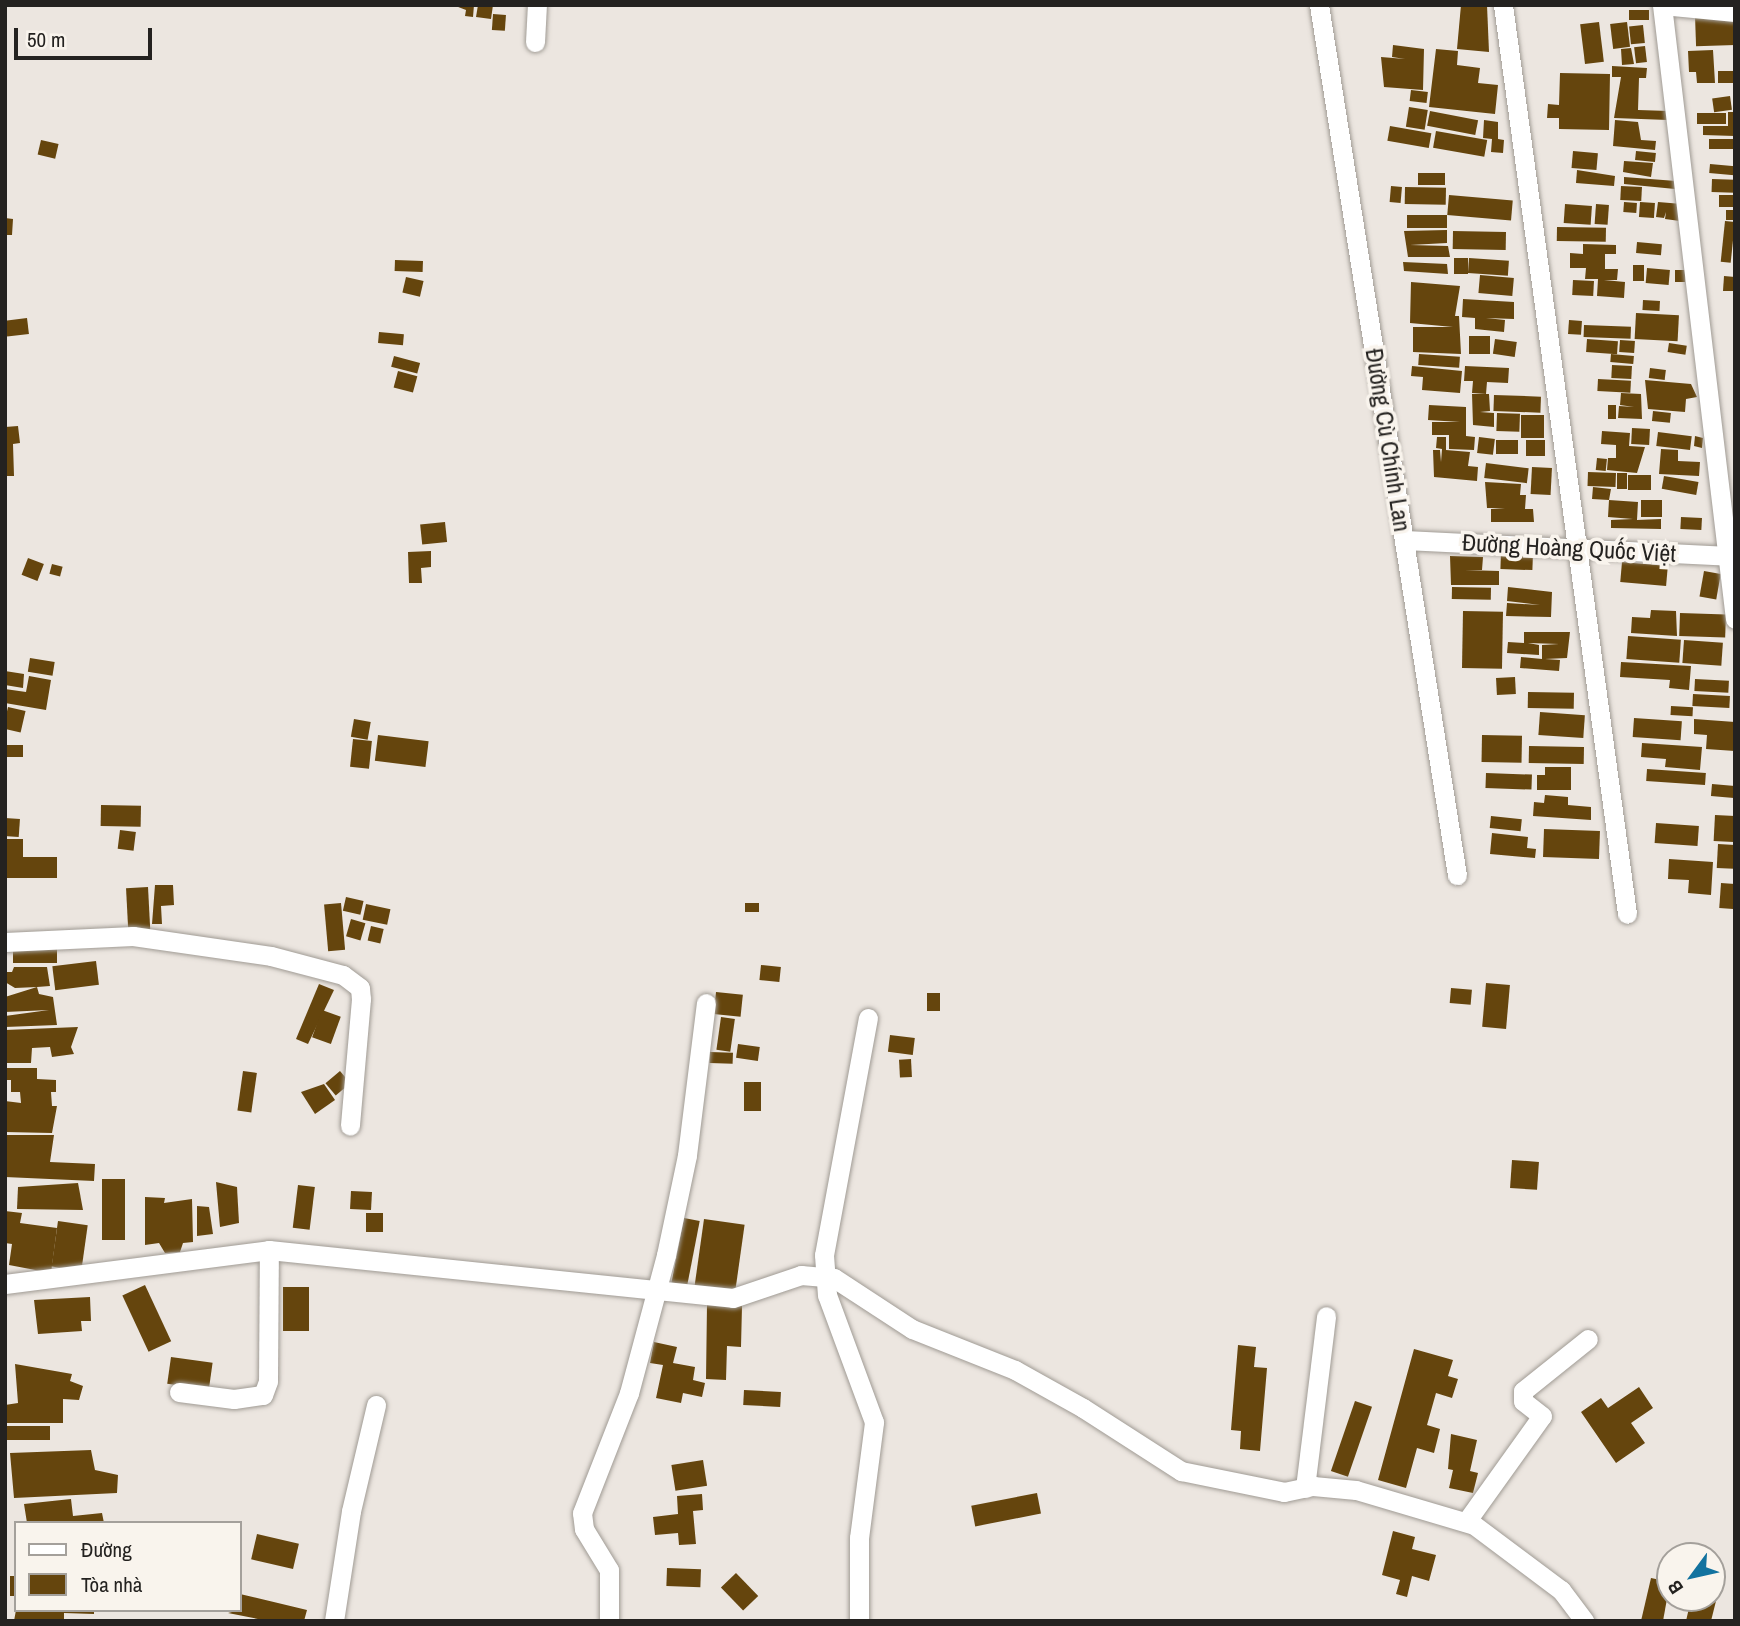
<!DOCTYPE html>
<meta charset="utf-8">
<style>
body{margin:0}
#map{position:relative;width:1740px;height:1626px;overflow:hidden;background:#ece6e0;font-family:"Archivo Narrow",sans-serif}
div>[style]{position:absolute}
.building>*{inset:0;background:#65450d;transform-origin:0 0}
.roads{filter:drop-shadow(0 0 2px #a09b94) drop-shadow(0 0 2px #a09b94)}
.minor>*{height:19px;margin:-9.5px;padding:0 9.5px;transform-origin:9.5px;border-radius:9.5px;background:#fff}
span{translate:-50% -50%;white-space:nowrap;text-align:center;line-height:1.15;-webkit-text-stroke:7px #f9f4ed;paint-order:stroke}
.street-label{font-size:24px;color:#242220}
.frame{position:absolute;inset:0;border:7px solid #242220;pointer-events:none}
.legend{position:absolute;left:14px;top:1521px;width:228px;height:91px;box-sizing:border-box;background:#f9f4ed;border:2px solid #a4a09b;margin:0;padding:9px 12px;list-style:none;font-size:21px;color:#242220}
.legend li{display:flex;align-items:center;gap:14px;height:35px}
.legend b{width:35px;border:2px solid #a4a09b}
.north{position:absolute;left:1656px;top:1542px;width:70px;height:70px;box-sizing:border-box;background:#f9f4ed;border:2px solid #a4a09b;border-radius:50%;rotate:237deg;font-size:19px;font-weight:700;line-height:28px;text-align:center;color:#242220}
.north::after{content:'';display:block;margin:auto;width:24px;height:32px;background:#12729f;clip-path:polygon(50% 0,100% 100%,50% 72%,0 100%)}
.scale{position:absolute;left:14px;top:28px;width:138px;height:32px;box-sizing:border-box;border:4px solid #242220;border-top:0;padding-left:9px;font-size:21px;line-height:24px;white-space:nowrap;color:#242220;-webkit-text-stroke:5px #f9f4ed;paint-order:stroke}
</style>
<div id="map">
<div class="building">
<i style="clip-path:polygon(453px 5px,474px 5px,473px 17px,465px 16px,466px 10px)"></i>
<i style="clip-path:polygon(478px 5px,493px 5px,491px 19px,476px 17px)"></i>
<i style="clip-path:polygon(1461px 5px,1487px 5px,1489px 52px,1457px 49px)"></i>
<i style="left:1629px;top:10px;width:20px;height:10px"></i>
<i style="left:493px;top:14px;width:13px;height:16px;rotate:4deg"></i>
<i style="left:1734px;top:15px;width:30px;height:39px;rotate:88deg"></i>
<i style="left:1599px;top:22px;width:40px;height:19px;rotate:83deg"></i>
<i style="left:1627px;top:22px;width:25px;height:17px;rotate:83deg"></i>
<i style="left:1643px;top:25px;width:18px;height:14px;rotate:84deg"></i>
<i style="clip-path:polygon(1393px 45px,1424px 49px,1423px 90px,1384px 87px,1381px 57px,1405px 59px,1392px 57px)"></i>
<i style="left:1645px;top:46px;width:16px;height:11px;rotate:83deg"></i>
<i style="clip-path:polygon(1631px 48px,1634px 64px,1622px 65px,1621px 49px)"></i>
<i style="clip-path:polygon(1436px 49px,1458px 51px,1457px 65px,1480px 68px,1478px 83px,1498px 85px,1495px 114px,1429px 107px)"></i>
<i style="clip-path:polygon(1713px 50px,1715px 83px,1697px 83px,1696px 72px,1689px 72px,1688px 51px)"></i>
<i style="clip-path:polygon(1612px 66px,1647px 68px,1646px 78px,1639px 78px,1638px 110px,1669px 111px,1668px 120px,1614px 118px,1621px 77px,1612px 77px)"></i>
<i style="left:1735px;top:71px;width:12px;height:17px;rotate:90deg"></i>
<i style="clip-path:polygon(1560px 73px,1610px 74px,1609px 130px,1559px 129px,1559px 118px,1547px 118px,1548px 104px,1559px 105px)"></i>
<i style="left:1411px;top:90px;width:17px;height:11px;rotate:7deg"></i>
<i style="left:1730px;top:96px;width:14px;height:18px;rotate:82deg"></i>
<i style="left:1409px;top:107px;width:19px;height:20px;rotate:9deg"></i>
<i style="left:1430px;top:111px;width:49px;height:15px;rotate:11deg"></i>
<i style="clip-path:polygon(1728px 112px,1735px 112px,1735px 136px,1703px 135px,1703px 126px,1728px 126px)"></i>
<i style="left:1697px;top:113px;width:29px;height:11px"></i>
<i style="clip-path:polygon(1484px 120px,1498px 122px,1498px 139px,1504px 140px,1503px 153px,1491px 152px,1492px 139px,1483px 138px)"></i>
<i style="clip-path:polygon(1615px 120px,1638px 122px,1641px 140px,1656px 141px,1655px 150px,1613px 146px)"></i>
<i style="left:1390px;top:126px;width:42px;height:15px;rotate:10deg"></i>
<i style="left:1436px;top:131px;width:52px;height:17px;rotate:10deg"></i>
<i style="left:1709px;top:139px;width:25px;height:10px"></i>
<i style="left:41px;top:140px;width:18px;height:15px;rotate:13deg"></i>
<i style="left:1573px;top:151px;width:25px;height:17px;rotate:5deg"></i>
<i style="left:1636px;top:151px;width:20px;height:9px;rotate:6deg"></i>
<i style="clip-path:polygon(1624px 161px,1653px 163px,1651px 177px,1623px 172px)"></i>
<i style="left:1710px;top:164px;width:25px;height:9px;rotate:5deg"></i>
<i style="clip-path:polygon(1577px 170px,1615px 176px,1614px 186px,1576px 183px)"></i>
<i style="left:1418px;top:173px;width:27px;height:12px"></i>
<i style="clip-path:polygon(1624px 177px,1676px 181px,1675px 189px,1624px 184px)"></i>
<i style="left:1712px;top:179px;width:23px;height:13px;rotate:2deg"></i>
<i style="left:1391px;top:186px;width:11px;height:16px;rotate:5deg"></i>
<i style="left:1621px;top:186px;width:21px;height:14px;rotate:3deg"></i>
<i style="left:1405px;top:187px;width:41px;height:17px;rotate:1deg"></i>
<i style="left:1449px;top:195px;width:64px;height:20px;rotate:5deg"></i>
<i style="left:1719px;top:195px;width:16px;height:12px"></i>
<i style="left:1624px;top:202px;width:13px;height:10px;rotate:4deg"></i>
<i style="left:1640px;top:202px;width:15px;height:15px;rotate:4deg"></i>
<i style="clip-path:polygon(1658px 202px,1682px 204px,1680px 221px,1665px 219px,1666px 212px,1664px 218px,1656px 217px)"></i>
<i style="left:1565px;top:204px;width:27px;height:19px;rotate:4deg"></i>
<i style="left:1596px;top:204px;width:13px;height:20px;rotate:4deg"></i>
<i style="left:1726px;top:210px;width:9px;height:10px"></i>
<i style="left:1447px;top:215px;width:13px;height:40px;rotate:90deg"></i>
<i style="clip-path:polygon(5px 218px,13px 219px,12px 235px,5px 235px)"></i>
<i style="left:1725px;top:221px;width:10px;height:41px;rotate:6deg"></i>
<i style="left:1557px;top:227px;width:49px;height:14px;rotate:1deg"></i>
<i style="clip-path:polygon(1447px 230px,1447px 243px,1410px 245px,1448px 246px,1450px 257px,1408px 257px,1404px 231px)"></i>
<i style="left:1453px;top:231px;width:53px;height:18px;rotate:1deg"></i>
<i style="left:1637px;top:242px;width:25px;height:11px;rotate:5deg"></i>
<i style="clip-path:polygon(1583px 244px,1616px 245px,1616px 254px,1605px 254px,1605px 269px,1618px 269px,1617px 280px,1604px 280px,1625px 282px,1624px 298px,1597px 296px,1598px 279px,1585px 279px,1586px 268px,1570px 268px,1570px 253px,1583px 254px)"></i>
<i style="left:1454px;top:258px;width:14px;height:16px"></i>
<i style="left:1469px;top:258px;width:40px;height:15px;rotate:4deg"></i>
<i style="left:395px;top:260px;width:28px;height:11px;rotate:2deg"></i>
<i style="clip-path:polygon(1403px 262px,1447px 264px,1448px 274px,1404px 271px)"></i>
<i style="left:1633px;top:265px;width:11px;height:16px"></i>
<i style="left:1647px;top:268px;width:23px;height:15px;rotate:5deg"></i>
<i style="left:1675px;top:270px;width:10px;height:12px"></i>
<i style="left:1480px;top:275px;width:34px;height:18px;rotate:5deg"></i>
<i style="clip-path:polygon(1724px 276px,1735px 277px,1735px 291px,1723px 291px)"></i>
<i style="left:406px;top:277px;width:18px;height:16px;rotate:13deg"></i>
<i style="left:1573px;top:280px;width:21px;height:15px;rotate:3deg"></i>
<i style="clip-path:polygon(1411px 282px,1460px 286px,1455px 316px,1459px 316px,1461px 354px,1413px 352px,1413px 327px,1453px 327px,1410px 323px)"></i>
<i style="clip-path:polygon(1463px 299px,1514px 302px,1514px 319px,1486px 318px,1505px 320px,1504px 332px,1475px 329px,1475px 318px,1462px 317px)"></i>
<i style="left:1643px;top:300px;width:17px;height:10px;rotate:3deg"></i>
<i style="left:1636px;top:313px;width:43px;height:26px;rotate:3deg"></i>
<i style="left:27px;top:318px;width:16px;height:22px;rotate:83deg"></i>
<i style="left:1569px;top:320px;width:13px;height:14px;rotate:4deg"></i>
<i style="left:1584px;top:325px;width:47px;height:12px;rotate:2deg"></i>
<i style="left:379px;top:332px;width:25px;height:11px;rotate:5deg"></i>
<i style="left:1469px;top:336px;width:21px;height:18px"></i>
<i style="left:1495px;top:339px;width:22px;height:15px;rotate:8deg"></i>
<i style="left:1587px;top:339px;width:31px;height:13px;rotate:4deg"></i>
<i style="left:1620px;top:340px;width:15px;height:12px;rotate:4deg"></i>
<i style="left:1669px;top:343px;width:18px;height:9px;rotate:9deg"></i>
<i style="left:1419px;top:354px;width:41px;height:11px;rotate:4deg"></i>
<i style="left:1611px;top:354px;width:23px;height:8px;rotate:5deg"></i>
<i style="left:394px;top:356px;width:27px;height:11px;rotate:15deg"></i>
<i style="left:1612px;top:365px;width:20px;height:13px;rotate:3deg"></i>
<i style="clip-path:polygon(1412px 366px,1462px 371px,1460px 393px,1422px 390px,1423px 377px,1411px 376px)"></i>
<i style="clip-path:polygon(1465px 366px,1509px 368px,1508px 383px,1487px 382px,1486px 394px,1472px 393px,1473px 381px,1464px 381px)"></i>
<i style="left:1650px;top:368px;width:16px;height:10px;rotate:7deg"></i>
<i style="left:398px;top:371px;width:20px;height:17px;rotate:15deg"></i>
<i style="left:1598px;top:379px;width:33px;height:12px;rotate:3deg"></i>
<i style="clip-path:polygon(1645px 380px,1691px 384px,1697px 397px,1686px 399px,1685px 412px,1648px 409px)"></i>
<i style="clip-path:polygon(1621px 393px,1641px 394px,1642px 419px,1618px 418px,1619px 406px,1634px 407px,1620px 405px)"></i>
<i style="clip-path:polygon(1472px 394px,1489px 394px,1490px 411px,1480px 412px,1494px 413px,1494px 427px,1473px 425px)"></i>
<i style="left:1494px;top:395px;width:47px;height:16px;rotate:2deg"></i>
<i style="clip-path:polygon(1429px 405px,1466px 407px,1466px 436px,1475px 437px,1474px 450px,1449px 449px,1449px 435px,1432px 435px,1432px 422px,1460px 422px,1428px 420px)"></i>
<i style="left:1608px;top:405px;width:8px;height:14px"></i>
<i style="left:1653px;top:411px;width:18px;height:10px;rotate:6deg"></i>
<i style="left:1497px;top:413px;width:23px;height:18px;rotate:2deg"></i>
<i style="left:1544px;top:415px;width:23px;height:23px;rotate:90deg"></i>
<i style="clip-path:polygon(18px 426px,20px 443px,13px 444px,14px 476px,5px 476px,5px 427px)"></i>
<i style="left:1632px;top:428px;width:18px;height:16px;rotate:3deg"></i>
<i style="clip-path:polygon(1602px 431px,1630px 433px,1629px 446px,1645px 447px,1637px 473px,1607px 470px,1608px 458px,1616px 458px,1616px 445px,1601px 444px)"></i>
<i style="left:1658px;top:432px;width:34px;height:14px;rotate:7deg"></i>
<i style="clip-path:polygon(1695px 436px,1703px 438px,1702px 448px,1694px 446px)"></i>
<i style="clip-path:polygon(1437px 437px,1446px 437px,1446px 450px,1470px 452px,1468px 466px,1478px 467px,1477px 481px,1434px 477px,1433px 450px,1440px 450px,1441px 462px,1442px 449px,1436px 448px)"></i>
<i style="left:1479px;top:437px;width:16px;height:16px;rotate:7deg"></i>
<i style="left:1496px;top:440px;width:22px;height:14px"></i>
<i style="left:1526px;top:440px;width:19px;height:16px"></i>
<i style="clip-path:polygon(1661px 449px,1678px 450px,1678px 461px,1700px 462px,1699px 476px,1659px 474px)"></i>
<i style="left:1597px;top:458px;width:10px;height:12px;rotate:6deg"></i>
<i style="left:1486px;top:463px;width:43px;height:15px;rotate:7deg"></i>
<i style="left:1532px;top:467px;width:20px;height:27px;rotate:3deg"></i>
<i style="left:1588px;top:472px;width:28px;height:14px;rotate:2deg"></i>
<i style="left:1617px;top:473px;width:10px;height:16px"></i>
<i style="left:1628px;top:475px;width:23px;height:15px"></i>
<i style="left:1664px;top:476px;width:35px;height:13px;rotate:10deg"></i>
<i style="clip-path:polygon(1485px 482px,1521px 484px,1520px 495px,1526px 495px,1525px 509px,1533px 509px,1534px 522px,1491px 522px,1491px 509px,1505px 508px,1487px 508px)"></i>
<i style="clip-path:polygon(1593px 487px,1611px 489px,1609px 500px,1638px 502px,1637px 520px,1661px 519px,1661px 529px,1611px 528px,1611px 520px,1633px 519px,1608px 517px,1609px 500px,1592px 499px)"></i>
<i style="left:1641px;top:500px;width:21px;height:17px"></i>
<i style="left:1681px;top:517px;width:21px;height:12px;rotate:3deg"></i>
<i style="left:445px;top:522px;width:20px;height:25px;rotate:84deg"></i>
<i style="clip-path:polygon(431px 551px,431px 567px,421px 568px,422px 583px,409px 583px,408px 552px)"></i>
<i style="left:1501px;top:552px;width:32px;height:17px;rotate:2deg"></i>
<i style="clip-path:polygon(1450px 556px,1483px 557px,1482px 570px,1465px 570px,1499px 571px,1499px 585px,1451px 585px)"></i>
<i style="left:28px;top:558px;width:17px;height:18px;rotate:21deg"></i>
<i style="left:1622px;top:562px;width:46px;height:20px;rotate:5deg"></i>
<i style="left:52px;top:564px;width:11px;height:10px;rotate:15deg"></i>
<i style="left:1704px;top:571px;width:17px;height:26px;rotate:10deg"></i>
<i style="left:1452px;top:587px;width:39px;height:12px;rotate:1deg"></i>
<i style="clip-path:polygon(1508px 587px,1552px 592px,1551px 617px,1506px 616px,1507px 603px,1540px 605px,1507px 601px)"></i>
<i style="clip-path:polygon(1651px 610px,1676px 611px,1677px 636px,1631px 633px,1632px 617px,1650px 618px)"></i>
<i style="left:1463px;top:611px;width:40px;height:57px;rotate:1deg"></i>
<i style="left:1680px;top:613px;width:46px;height:23px;rotate:2deg"></i>
<i style="clip-path:polygon(1524px 632px,1570px 632px,1567px 658px,1545px 659px,1560px 660px,1559px 671px,1520px 668px,1521px 657px,1542px 659px,1542px 645px,1559px 644px,1528px 643px,1539px 645px,1539px 655px,1507px 653px,1508px 642px,1524px 643px)"></i>
<i style="left:1628px;top:636px;width:53px;height:23px;rotate:4deg"></i>
<i style="left:1684px;top:640px;width:39px;height:23px;rotate:4deg"></i>
<i style="left:30px;top:658px;width:25px;height:14px;rotate:9deg"></i>
<i style="clip-path:polygon(1621px 662px,1691px 666px,1689px 690px,1669px 688px,1670px 680px,1620px 677px)"></i>
<i style="clip-path:polygon(5px 671px,24px 674px,23px 688px,5px 685px)"></i>
<i style="clip-path:polygon(29px 676px,51px 680px,46px 710px,5px 703px,5px 689px,26px 692px)"></i>
<i style="left:1515px;top:677px;width:17px;height:19px;rotate:87deg"></i>
<i style="left:1695px;top:679px;width:34px;height:12px;rotate:3deg"></i>
<i style="left:1528px;top:692px;width:46px;height:16px;rotate:1deg"></i>
<i style="left:1693px;top:694px;width:37px;height:12px;rotate:3deg"></i>
<i style="left:1671px;top:706px;width:22px;height:9px;rotate:3deg"></i>
<i style="left:8px;top:707px;width:18px;height:22px;rotate:13deg"></i>
<i style="left:1540px;top:712px;width:45px;height:23px;rotate:4deg"></i>
<i style="left:1634px;top:718px;width:48px;height:19px;rotate:4deg"></i>
<i style="left:354px;top:719px;width:17px;height:18px;rotate:10deg"></i>
<i style="clip-path:polygon(1694px 719px,1735px 722px,1735px 751px,1706px 749px,1707px 735px,1694px 734px)"></i>
<i style="left:378px;top:735px;width:51px;height:26px;rotate:7deg"></i>
<i style="left:1482px;top:735px;width:40px;height:27px;rotate:1deg"></i>
<i style="left:353px;top:739px;width:19px;height:28px;rotate:6deg"></i>
<i style="clip-path:polygon(1642px 743px,1702px 747px,1700px 770px,1665px 767px,1666px 759px,1641px 757px)"></i>
<i style="left:5px;top:745px;width:18px;height:12px"></i>
<i style="left:1529px;top:746px;width:55px;height:17px;rotate:1deg"></i>
<i style="clip-path:polygon(1545px 767px,1571px 767px,1571px 790px,1537px 790px,1537px 775px,1545px 775px)"></i>
<i style="left:1647px;top:769px;width:59px;height:12px;rotate:4deg"></i>
<i style="left:1486px;top:773px;width:46px;height:15px;rotate:2deg"></i>
<i style="left:1712px;top:784px;width:23px;height:12px;rotate:5deg"></i>
<i style="clip-path:polygon(1545px 795px,1568px 797px,1568px 805px,1591px 807px,1591px 820px,1533px 816px,1534px 802px,1544px 803px)"></i>
<i style="left:101px;top:805px;width:40px;height:21px;rotate:1deg"></i>
<i style="left:1715px;top:815px;width:20px;height:26px;rotate:3deg"></i>
<i style="left:1491px;top:816px;width:31px;height:12px;rotate:6deg"></i>
<i style="left:5px;top:818px;width:15px;height:18px;rotate:4deg"></i>
<i style="left:1656px;top:823px;width:43px;height:20px;rotate:4deg"></i>
<i style="left:1544px;top:829px;width:56px;height:28px;rotate:2deg"></i>
<i style="left:120px;top:830px;width:16px;height:19px;rotate:7deg"></i>
<i style="clip-path:polygon(1492px 833px,1528px 837px,1527px 848px,1536px 849px,1535px 858px,1490px 854px)"></i>
<i style="clip-path:polygon(5px 839px,23px 839px,23px 857px,57px 857px,57px 878px,5px 878px)"></i>
<i style="left:1718px;top:844px;width:17px;height:24px;rotate:3deg"></i>
<i style="clip-path:polygon(1669px 859px,1713px 862px,1711px 895px,1688px 893px,1689px 880px,1668px 879px)"></i>
<i style="left:1721px;top:883px;width:14px;height:25px;rotate:4deg"></i>
<i style="clip-path:polygon(155px 885px,173px 885px,174px 905px,161px 906px,162px 924px,152px 924px)"></i>
<i style="left:148px;top:887px;width:44px;height:22px;rotate:87deg"></i>
<i style="left:346px;top:897px;width:18px;height:14px;rotate:13deg"></i>
<i style="left:341px;top:903px;width:47px;height:17px;rotate:85deg"></i>
<i style="left:745px;top:903px;width:14px;height:9px"></i>
<i style="left:366px;top:904px;width:25px;height:16px;rotate:12deg"></i>
<i style="left:351px;top:919px;width:15px;height:18px;rotate:16deg"></i>
<i style="left:371px;top:926px;width:13px;height:15px;rotate:13deg"></i>
<i style="left:57px;top:948px;width:15px;height:44px;rotate:90deg"></i>
<i style="left:96px;top:961px;width:24px;height:44px;rotate:83deg"></i>
<i style="left:761px;top:965px;width:20px;height:15px;rotate:6deg"></i>
<i style="clip-path:polygon(14px 967px,47px 967px,50px 986px,37px 987px,39px 994px,53px 997px,57px 1025px,5px 1027px,5px 1016px,49px 1010px,5px 1012px,5px 997px,37px 987px,15px 988px,5px 982px,5px 972px,12px 972px)"></i>
<i style="left:1486px;top:983px;width:24px;height:44px;rotate:5deg"></i>
<i style="clip-path:polygon(319px 984px,334px 990px,308px 1044px,296px 1039px)"></i>
<i style="left:1451px;top:988px;width:21px;height:15px;rotate:5deg"></i>
<i style="left:716px;top:992px;width:27px;height:22px;rotate:6deg"></i>
<i style="left:927px;top:993px;width:13px;height:18px"></i>
<i style="left:322px;top:1010px;width:20px;height:29px;rotate:20deg"></i>
<i style="left:721px;top:1017px;width:14px;height:33px;rotate:8deg"></i>
<i style="clip-path:polygon(78px 1027px,71px 1047px,74px 1054px,52px 1057px,50px 1047px,32px 1048px,31px 1063px,5px 1063px,5px 1030px)"></i>
<i style="left:890px;top:1035px;width:25px;height:17px;rotate:7deg"></i>
<i style="left:738px;top:1044px;width:22px;height:14px;rotate:8deg"></i>
<i style="left:710px;top:1052px;width:23px;height:11px;rotate:2deg"></i>
<i style="left:911px;top:1059px;width:18px;height:12px;rotate:87deg"></i>
<i style="clip-path:polygon(5px 1068px,37px 1068px,37px 1079px,56px 1080px,56px 1092px,51px 1092px,52px 1106px,57px 1106px,52px 1133px,5px 1132px,5px 1101px,21px 1103px,20px 1092px,11px 1092px,11px 1080px,5px 1080px)"></i>
<i style="left:243px;top:1071px;width:14px;height:40px;rotate:8deg"></i>
<i style="left:340px;top:1071px;width:16px;height:19px;rotate:50deg"></i>
<i style="left:744px;top:1082px;width:17px;height:29px"></i>
<i style="clip-path:polygon(324px 1084px,335px 1100px,315px 1114px,301px 1092px)"></i>
<i style="clip-path:polygon(5px 1135px,54px 1135px,50px 1162px,95px 1164px,94px 1181px,5px 1177px)"></i>
<i style="left:1512px;top:1160px;width:27px;height:28px;rotate:4deg"></i>
<i style="left:125px;top:1179px;width:61px;height:23px;rotate:90deg"></i>
<i style="clip-path:polygon(216px 1182px,237px 1187px,239px 1223px,220px 1227px)"></i>
<i style="clip-path:polygon(78px 1183px,83px 1210px,17px 1209px,18px 1187px)"></i>
<i style="left:298px;top:1185px;width:17px;height:43px;rotate:7deg"></i>
<i style="left:351px;top:1191px;width:21px;height:18px;rotate:3deg"></i>
<i style="clip-path:polygon(145px 1197px,165px 1198px,164px 1203px,192px 1199px,193px 1242px,183px 1243px,180px 1252px,165px 1253px,159px 1243px,145px 1245px)"></i>
<i style="clip-path:polygon(197px 1206px,209px 1207px,213px 1234px,197px 1236px)"></i>
<i style="clip-path:polygon(5px 1211px,22px 1213px,20px 1223px,57px 1228px,51px 1273px,9px 1265px,12px 1244px,5px 1243px)"></i>
<i style="left:366px;top:1213px;width:17px;height:19px"></i>
<i style="left:684px;top:1218px;width:16px;height:66px;rotate:11deg"></i>
<i style="left:704px;top:1219px;width:41px;height:69px;rotate:8deg"></i>
<i style="left:58px;top:1221px;width:30px;height:46px;rotate:8deg"></i>
<i style="left:145px;top:1285px;width:62px;height:25px;rotate:65deg"></i>
<i style="left:283px;top:1287px;width:26px;height:44px"></i>
<i style="clip-path:polygon(90px 1297px,91px 1321px,81px 1321px,82px 1331px,38px 1334px,34px 1300px)"></i>
<i style="clip-path:polygon(707px 1304px,742px 1306px,741px 1347px,727px 1346px,726px 1380px,706px 1379px)"></i>
<i style="clip-path:polygon(654px 1342px,677px 1347px,673px 1363px,695px 1367px,693px 1380px,705px 1383px,702px 1397px,683px 1393px,681px 1403px,656px 1398px,663px 1365px,650px 1363px)"></i>
<i style="clip-path:polygon(1238px 1345px,1256px 1347px,1254px 1367px,1267px 1368px,1260px 1451px,1240px 1449px,1241px 1431px,1231px 1430px)"></i>
<i style="clip-path:polygon(1414px 1349px,1453px 1360px,1448px 1376px,1458px 1379px,1452px 1398px,1436px 1393px,1427px 1425px,1440px 1429px,1434px 1453px,1417px 1448px,1406px 1488px,1378px 1480px)"></i>
<i style="left:171px;top:1357px;width:42px;height:27px;rotate:8deg"></i>
<i style="clip-path:polygon(15px 1364px,72px 1374px,70px 1381px,83px 1386px,79px 1400px,63px 1399px,63px 1423px,5px 1423px,5px 1405px,18px 1403px)"></i>
<i style="clip-path:polygon(1639px 1387px,1653px 1408px,1631px 1423px,1645px 1443px,1616px 1463px,1581px 1412px,1601px 1398px,1608px 1408px)"></i>
<i style="left:744px;top:1390px;width:37px;height:15px;rotate:3deg"></i>
<i style="left:1355px;top:1401px;width:18px;height:74px;rotate:19deg"></i>
<i style="left:5px;top:1426px;width:45px;height:14px"></i>
<i style="clip-path:polygon(1451px 1434px,1477px 1440px,1470px 1471px,1478px 1473px,1473px 1493px,1449px 1488px,1453px 1470px,1448px 1469px)"></i>
<i style="clip-path:polygon(91px 1450px,95px 1470px,118px 1475px,117px 1493px,14px 1498px,10px 1453px)"></i>
<i style="left:703px;top:1460px;width:26px;height:32px;rotate:81deg"></i>
<i style="left:1037px;top:1493px;width:21px;height:67px;rotate:79deg"></i>
<i style="clip-path:polygon(702px 1494px,703px 1510px,693px 1511px,696px 1544px,679px 1545px,678px 1533px,655px 1535px,653px 1517px,678px 1514px,677px 1496px)"></i>
<i style="clip-path:polygon(71px 1499px,73px 1516px,102px 1513px,104px 1523px,27px 1523px,24px 1504px)"></i>
<i style="clip-path:polygon(1393px 1531px,1415px 1537px,1412px 1549px,1436px 1555px,1429px 1581px,1412px 1576px,1407px 1597px,1396px 1594px,1400px 1580px,1382px 1575px)"></i>
<i style="left:257px;top:1534px;width:43px;height:26px;rotate:13deg"></i>
<i style="left:667px;top:1568px;width:34px;height:18px;rotate:2deg"></i>
<i style="left:736px;top:1573px;width:32px;height:21px;rotate:46deg"></i>
<i style="left:10px;top:1576px;width:6px;height:20px"></i>
<i style="clip-path:polygon(1651px 1578px,1670px 1582px,1663px 1621px,1641px 1621px)"></i>
<i style="clip-path:polygon(1712px 1591px,1718px 1593px,1711px 1621px,1686px 1621px,1689px 1608px,1672px 1604px,1673px 1598px,1712px 1598px)"></i>
<i style="clip-path:polygon(240px 1594px,307px 1610px,304px 1621px,268px 1621px,228px 1613px,240px 1610px)"></i>
<i style="clip-path:polygon(16px 1610px,94px 1610px,94px 1614px,64px 1613px,64px 1621px,14px 1621px)"></i>
</div>
<div class="roads">
<div class="minor">
<i style="left:1319px;top:5px;width:881px;rotate:80.99deg"></i>
<i style="left:1503px;top:5px;width:917px;rotate:82.23deg"></i>
<i style="left:1735px;top:12px;width:73px;rotate:-174.5deg"></i>
<i style="left:1662px;top:5px;width:618px;rotate:83.22deg"></i>
<i style="left:535px;top:42px;width:37px;rotate:-87deg"></i>
<i style="left:1404px;top:540px;width:331px;rotate:2.8deg"></i>
<i style="left:5px;top:942px;width:128px;rotate:-2.7deg"></i>
<i style="left:133px;top:936px;width:139px;rotate:8.2deg"></i>
<i style="left:271px;top:956px;width:74px;rotate:14.8deg"></i>
<i style="left:343px;top:975px;width:21px;rotate:37deg"></i>
<i style="left:360px;top:988px;width:11px;rotate:85deg"></i>
<i style="left:361px;top:999px;width:127px;rotate:95deg"></i>
<i style="left:5px;top:1284px;width:266px;rotate:-7.3deg"></i>
<i style="left:269px;top:1250px;width:466px;rotate:5.9deg"></i>
<i style="left:733px;top:1298px;width:72px;rotate:-18.7deg"></i>
<i style="left:801px;top:1275px;width:33px;rotate:5deg"></i>
<i style="left:834px;top:1278px;width:93px;rotate:33.2deg"></i>
<i style="left:912px;top:1329px;width:111px;rotate:21.7deg"></i>
<i style="left:1015px;top:1370px;width:78px;rotate:29.2deg"></i>
<i style="left:1083px;top:1408px;width:117px;rotate:32.7deg"></i>
<i style="left:1181px;top:1471px;width:105px;rotate:11.5deg"></i>
<i style="left:1284px;top:1492px;width:30px;rotate:-12deg"></i>
<i style="left:1313px;top:1486px;width:43px;rotate:5.3deg"></i>
<i style="left:1356px;top:1490px;width:123px;rotate:16.5deg"></i>
<i style="left:1474px;top:1525px;width:109px;rotate:36.8deg"></i>
<i style="left:1561px;top:1590px;width:39px;rotate:53deg"></i>
<i style="left:179px;top:1392px;width:55px;rotate:7.3deg"></i>
<i style="left:234px;top:1399px;width:29px;rotate:-8deg"></i>
<i style="left:263px;top:1395px;width:15px;rotate:-70deg"></i>
<i style="left:268px;top:1381px;width:131px;rotate:-89.6deg"></i>
<i style="left:1305px;top:1488px;width:173px;rotate:-83deg"></i>
<i style="left:1466px;top:1522px;width:130px;rotate:-54.4deg"></i>
<i style="left:1542px;top:1416px;width:24px;rotate:-142deg"></i>
<i style="left:1523px;top:1401px;width:10px;rotate:-90deg"></i>
<i style="left:1523px;top:1391px;width:83px;rotate:-38.7deg"></i>
<i style="left:334px;top:1621px;width:111px;rotate:-81.2deg"></i>
<i style="left:351px;top:1511px;width:109px;rotate:-76.7deg"></i>
<i style="left:609px;top:1621px;width:51px;rotate:-90deg"></i>
<i style="left:609px;top:1570px;width:48px;rotate:-121.4deg"></i>
<i style="left:584px;top:1529px;width:16px;rotate:-97deg"></i>
<i style="left:582px;top:1513px;width:129px;rotate:-68.6deg"></i>
<i style="left:629px;top:1393px;width:143px;rotate:-75deg"></i>
<i style="left:666px;top:1255px;width:102px;rotate:-78.1deg"></i>
<i style="left:687px;top:1155px;width:153px;rotate:-82.9deg"></i>
<i style="left:859px;top:1621px;width:83px;rotate:-90deg"></i>
<i style="left:859px;top:1538px;width:117px;rotate:-82.6deg"></i>
<i style="left:874px;top:1422px;width:135px;rotate:-110.3deg"></i>
<i style="left:827px;top:1295px;width:40px;rotate:-94.3deg"></i>
<i style="left:824px;top:1255px;width:241px;rotate:-79.5deg"></i>
</div>
</div>
<div class="street-label">
<span style="left:1388px;top:440px;rotate:81deg">Đường Cù Chính Lan</span>
<span style="left:1569px;top:548px;rotate:3deg">Đường Hoàng Quốc Việt</span>
</div>
<div class="frame"></div>
<ul class="legend">
<li><b style="height:9px;background:#fff"></b>Đường</li>
<li><b style="height:19px;background:#65450d"></b>Tòa nhà</li>
</ul>
<div class="north">B</div>
<div class="scale">50 m</div>
</div>
